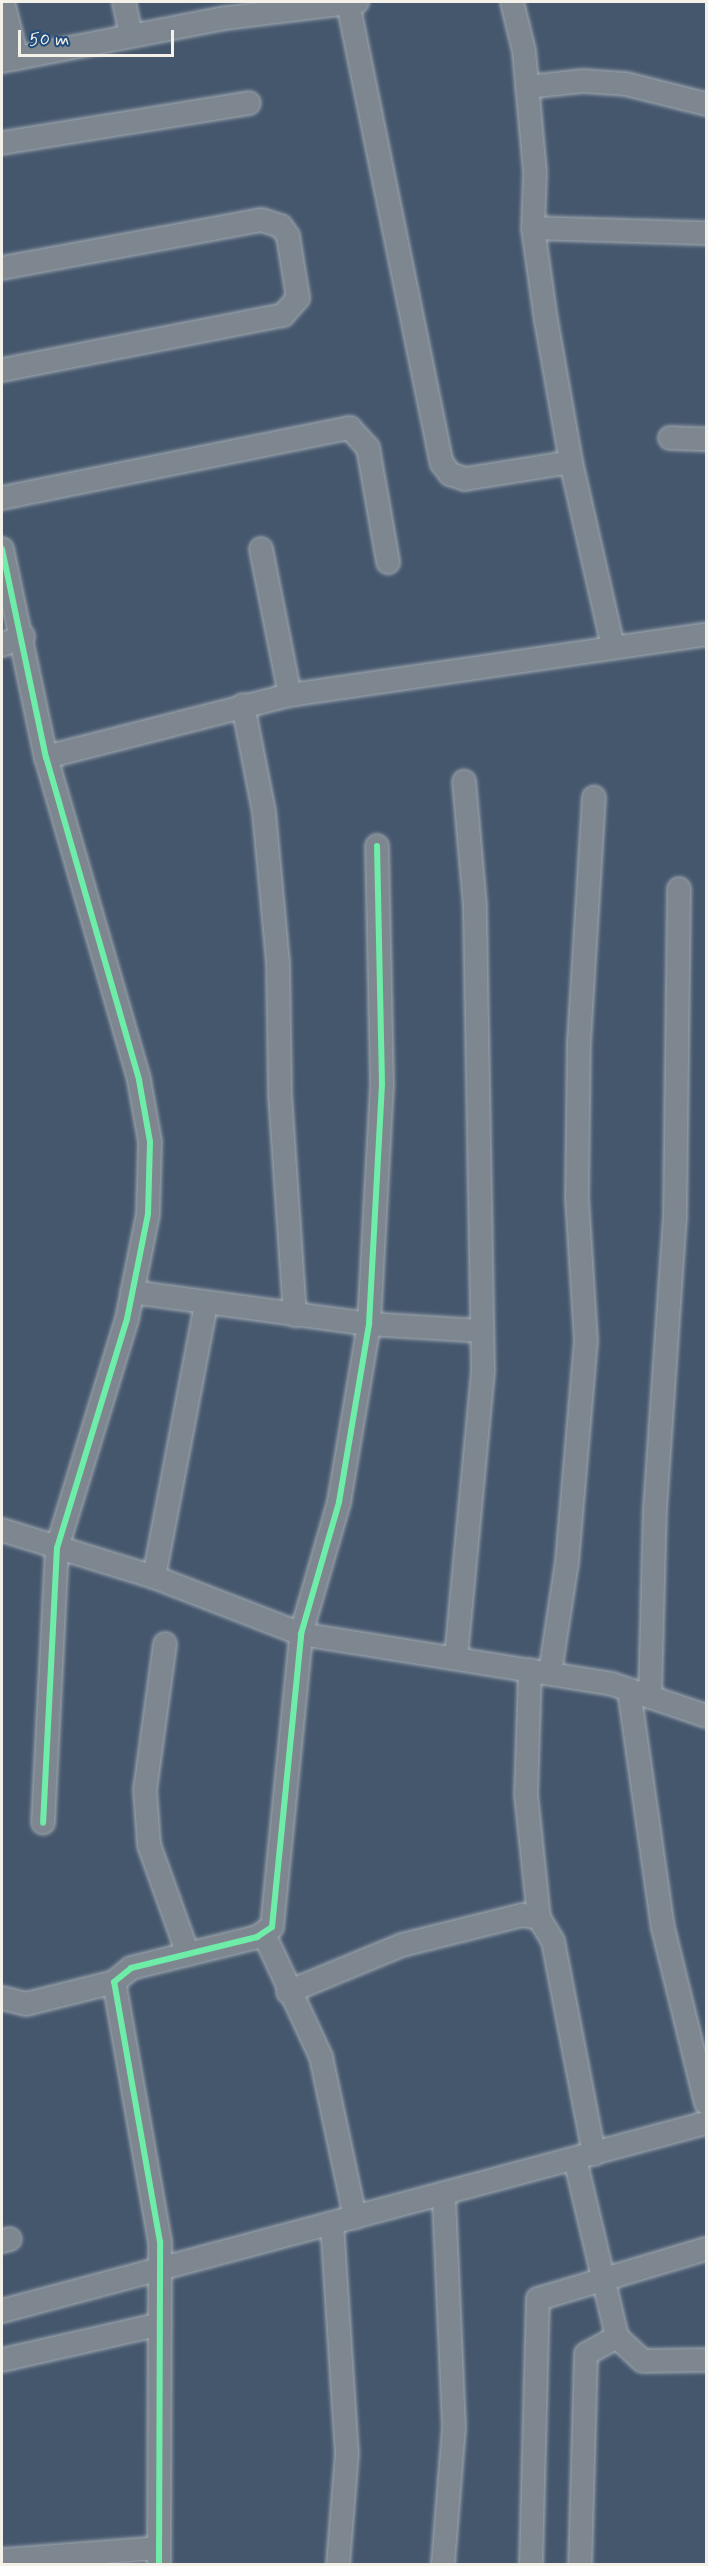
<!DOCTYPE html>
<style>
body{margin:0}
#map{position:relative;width:708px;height:2566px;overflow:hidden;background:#45576d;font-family:Mynerve,sans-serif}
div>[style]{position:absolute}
.roads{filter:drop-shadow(0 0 2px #a3abb3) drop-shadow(0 0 2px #a3abb3)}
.street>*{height:22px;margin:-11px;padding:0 11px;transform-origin:11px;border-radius:11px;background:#7e878f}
.cycleway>*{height:6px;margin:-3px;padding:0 3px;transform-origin:3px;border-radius:3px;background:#6deda7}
span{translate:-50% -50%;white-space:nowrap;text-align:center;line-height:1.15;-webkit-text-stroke:6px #1f4a7a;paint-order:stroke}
.frame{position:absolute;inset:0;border:3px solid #f4f1e8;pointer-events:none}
.scale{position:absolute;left:18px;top:30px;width:156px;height:27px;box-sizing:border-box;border:3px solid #f4f1e8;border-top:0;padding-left:8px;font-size:18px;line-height:21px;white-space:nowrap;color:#f4f1e8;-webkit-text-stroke:4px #1f4a7a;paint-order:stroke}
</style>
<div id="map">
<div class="roads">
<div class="street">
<i style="left:3px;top:2px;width:58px;rotate:76deg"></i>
<i style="left:124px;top:2px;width:35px;rotate:78deg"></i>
<i style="left:512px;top:2px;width:50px;rotate:76.2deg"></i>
<i style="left:524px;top:51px;width:121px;rotate:84.8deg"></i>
<i style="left:535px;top:172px;width:56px;rotate:92deg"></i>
<i style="left:533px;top:228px;width:93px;rotate:82deg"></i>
<i style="left:546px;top:320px;width:144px;rotate:80deg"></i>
<i style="left:571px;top:462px;width:190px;rotate:77.2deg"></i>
<i style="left:348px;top:3px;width:470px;rotate:78.5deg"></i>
<i style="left:442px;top:463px;width:14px;rotate:54deg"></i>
<i style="left:450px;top:474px;width:16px;rotate:18deg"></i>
<i style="left:465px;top:479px;width:107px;rotate:-9.1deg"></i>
<i style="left:2px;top:61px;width:228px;rotate:-10.9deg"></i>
<i style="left:226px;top:18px;width:132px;rotate:-7deg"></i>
<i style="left:527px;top:87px;width:56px;rotate:-6.1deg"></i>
<i style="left:583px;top:81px;width:43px;rotate:4deg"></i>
<i style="left:626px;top:84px;width:82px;rotate:14deg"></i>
<i style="left:2px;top:143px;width:250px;rotate:-9.2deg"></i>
<i style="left:533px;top:228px;width:173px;rotate:1.7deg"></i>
<i style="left:2px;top:268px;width:264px;rotate:-10.5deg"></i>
<i style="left:262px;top:220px;width:20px;rotate:18deg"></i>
<i style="left:281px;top:226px;width:12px;rotate:55deg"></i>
<i style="left:288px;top:236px;width:63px;rotate:80.8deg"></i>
<i style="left:298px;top:298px;width:23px;rotate:131deg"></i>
<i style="left:283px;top:315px;width:286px;rotate:168.9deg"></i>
<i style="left:670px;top:438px;width:36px;rotate:2deg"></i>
<i style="left:2px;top:498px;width:355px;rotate:-11.4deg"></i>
<i style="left:350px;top:428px;width:27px;rotate:48deg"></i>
<i style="left:368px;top:448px;width:116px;rotate:80deg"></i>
<i style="left:2px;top:549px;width:213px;rotate:78.1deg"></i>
<i style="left:46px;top:757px;width:336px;rotate:73.9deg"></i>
<i style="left:139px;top:1080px;width:63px;rotate:79.9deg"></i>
<i style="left:150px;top:1142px;width:72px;rotate:91.6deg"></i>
<i style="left:148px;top:1214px;width:107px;rotate:101.3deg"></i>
<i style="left:127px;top:1319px;width:239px;rotate:107deg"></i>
<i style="left:57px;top:1548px;width:275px;rotate:92.9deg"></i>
<i style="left:261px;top:549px;width:149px;rotate:78.8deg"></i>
<i style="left:2px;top:645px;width:23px;rotate:-23deg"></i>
<i style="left:243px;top:705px;width:109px;rotate:78.9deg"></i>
<i style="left:264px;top:812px;width:152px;rotate:84.7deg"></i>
<i style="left:278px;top:963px;width:132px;rotate:89.1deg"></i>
<i style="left:280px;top:1095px;width:221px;rotate:86.1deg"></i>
<i style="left:46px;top:757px;width:252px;rotate:-14.3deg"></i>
<i style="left:290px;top:695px;width:420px;rotate:-8.3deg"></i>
<i style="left:132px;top:1292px;width:239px;rotate:7.7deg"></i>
<i style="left:369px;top:1324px;width:113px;rotate:3.5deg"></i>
<i style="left:2px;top:1530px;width:159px;rotate:17.2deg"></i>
<i style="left:154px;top:1577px;width:158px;rotate:21.2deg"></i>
<i style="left:301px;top:1634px;width:315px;rotate:9.1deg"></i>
<i style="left:612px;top:1684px;width:99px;rotate:18.8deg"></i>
<i style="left:154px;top:1577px;width:277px;rotate:-79.2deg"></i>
<i style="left:165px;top:1644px;width:147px;rotate:97.8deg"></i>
<i style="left:145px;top:1790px;width:55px;rotate:85.8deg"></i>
<i style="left:149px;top:1845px;width:116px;rotate:70.3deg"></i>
<i style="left:456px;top:1657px;width:289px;rotate:-84.6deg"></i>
<i style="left:483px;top:1369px;width:463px;rotate:-91deg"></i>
<i style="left:475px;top:906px;width:125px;rotate:-95deg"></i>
<i style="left:530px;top:1670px;width:124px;rotate:91.8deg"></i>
<i style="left:526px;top:1794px;width:125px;rotate:84deg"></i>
<i style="left:550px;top:1673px;width:112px;rotate:-81.3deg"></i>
<i style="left:567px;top:1562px;width:222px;rotate:-85.1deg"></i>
<i style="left:586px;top:1341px;width:143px;rotate:-93.6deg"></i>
<i style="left:577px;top:1198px;width:156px;rotate:-89.3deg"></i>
<i style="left:579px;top:1042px;width:245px;rotate:-86.5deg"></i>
<i style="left:629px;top:1690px;width:240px;rotate:81.9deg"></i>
<i style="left:663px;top:1928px;width:180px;rotate:76.2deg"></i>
<i style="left:650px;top:1697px;width:188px;rotate:-88.5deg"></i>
<i style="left:655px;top:1509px;width:291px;rotate:-86.1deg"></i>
<i style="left:675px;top:1219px;width:330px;rotate:-89.3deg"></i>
<i style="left:264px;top:1934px;width:136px;rotate:65.1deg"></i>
<i style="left:321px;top:2057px;width:164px;rotate:78deg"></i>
<i style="left:288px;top:1992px;width:123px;rotate:-22.4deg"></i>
<i style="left:402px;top:1945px;width:124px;rotate:-14deg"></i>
<i style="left:522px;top:1915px;width:17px;rotate:10deg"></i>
<i style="left:539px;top:1918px;width:27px;rotate:59deg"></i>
<i style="left:553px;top:1941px;width:217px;rotate:79.1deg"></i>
<i style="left:2px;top:1998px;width:25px;rotate:14deg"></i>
<i style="left:26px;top:2004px;width:91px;rotate:-14deg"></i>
<i style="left:575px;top:2159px;width:183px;rotate:76.7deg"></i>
<i style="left:617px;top:2337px;width:35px;rotate:151deg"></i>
<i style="left:586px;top:2354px;width:210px;rotate:91.6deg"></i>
<i style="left:332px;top:2223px;width:230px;rotate:86.3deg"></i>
<i style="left:347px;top:2453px;width:111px;rotate:94.6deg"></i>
<i style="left:2px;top:2241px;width:8px;rotate:-14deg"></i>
<i style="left:2px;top:2311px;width:729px;rotate:-14.95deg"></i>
<i style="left:617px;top:2337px;width:35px;rotate:43deg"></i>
<i style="left:643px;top:2361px;width:63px;rotate:-0.9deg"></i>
<i style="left:2px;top:2360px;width:162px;rotate:-12.8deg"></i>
<i style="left:2px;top:2560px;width:157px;rotate:-4.4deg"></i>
<i style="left:159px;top:2564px;width:322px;rotate:-89.8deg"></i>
<i style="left:160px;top:2242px;width:264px;rotate:-100deg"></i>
<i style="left:114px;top:1982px;width:22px;rotate:-39deg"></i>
<i style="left:131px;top:1968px;width:130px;rotate:-13.8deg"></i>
<i style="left:257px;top:1937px;width:18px;rotate:-34deg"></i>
<i style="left:272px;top:1927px;width:294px;rotate:-84.3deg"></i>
<i style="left:301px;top:1634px;width:137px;rotate:-73.9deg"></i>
<i style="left:339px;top:1502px;width:181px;rotate:-80.4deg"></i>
<i style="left:369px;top:1324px;width:240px;rotate:-86.9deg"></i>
<i style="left:382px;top:1084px;width:238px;rotate:-91.2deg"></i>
<i style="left:443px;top:2564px;width:137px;rotate:-85.4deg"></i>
<i style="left:454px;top:2427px;width:233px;rotate:-92.5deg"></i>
<i style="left:531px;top:2564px;width:265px;rotate:-88.5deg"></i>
<i style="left:538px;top:2299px;width:175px;rotate:-16.6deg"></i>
</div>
</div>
<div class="cycleway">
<i style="left:2px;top:549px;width:213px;rotate:78.1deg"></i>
<i style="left:46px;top:757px;width:336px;rotate:73.9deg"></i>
<i style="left:139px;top:1080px;width:63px;rotate:79.9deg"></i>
<i style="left:150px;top:1142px;width:72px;rotate:91.6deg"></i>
<i style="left:148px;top:1214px;width:107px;rotate:101.3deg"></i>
<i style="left:127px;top:1319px;width:239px;rotate:107deg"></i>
<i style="left:57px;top:1548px;width:275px;rotate:92.9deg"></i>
<i style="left:159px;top:2564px;width:322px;rotate:-89.8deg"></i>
<i style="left:160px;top:2242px;width:264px;rotate:-100deg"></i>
<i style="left:114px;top:1982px;width:22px;rotate:-39deg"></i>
<i style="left:131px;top:1968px;width:130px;rotate:-13.8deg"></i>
<i style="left:257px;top:1937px;width:18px;rotate:-34deg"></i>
<i style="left:272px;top:1927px;width:294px;rotate:-84.3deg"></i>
<i style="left:301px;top:1634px;width:137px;rotate:-73.9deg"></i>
<i style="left:339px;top:1502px;width:181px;rotate:-80.4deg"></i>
<i style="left:369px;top:1324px;width:240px;rotate:-86.9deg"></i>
<i style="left:382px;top:1084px;width:238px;rotate:-91.2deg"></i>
</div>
<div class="frame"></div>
<div class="scale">50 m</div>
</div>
